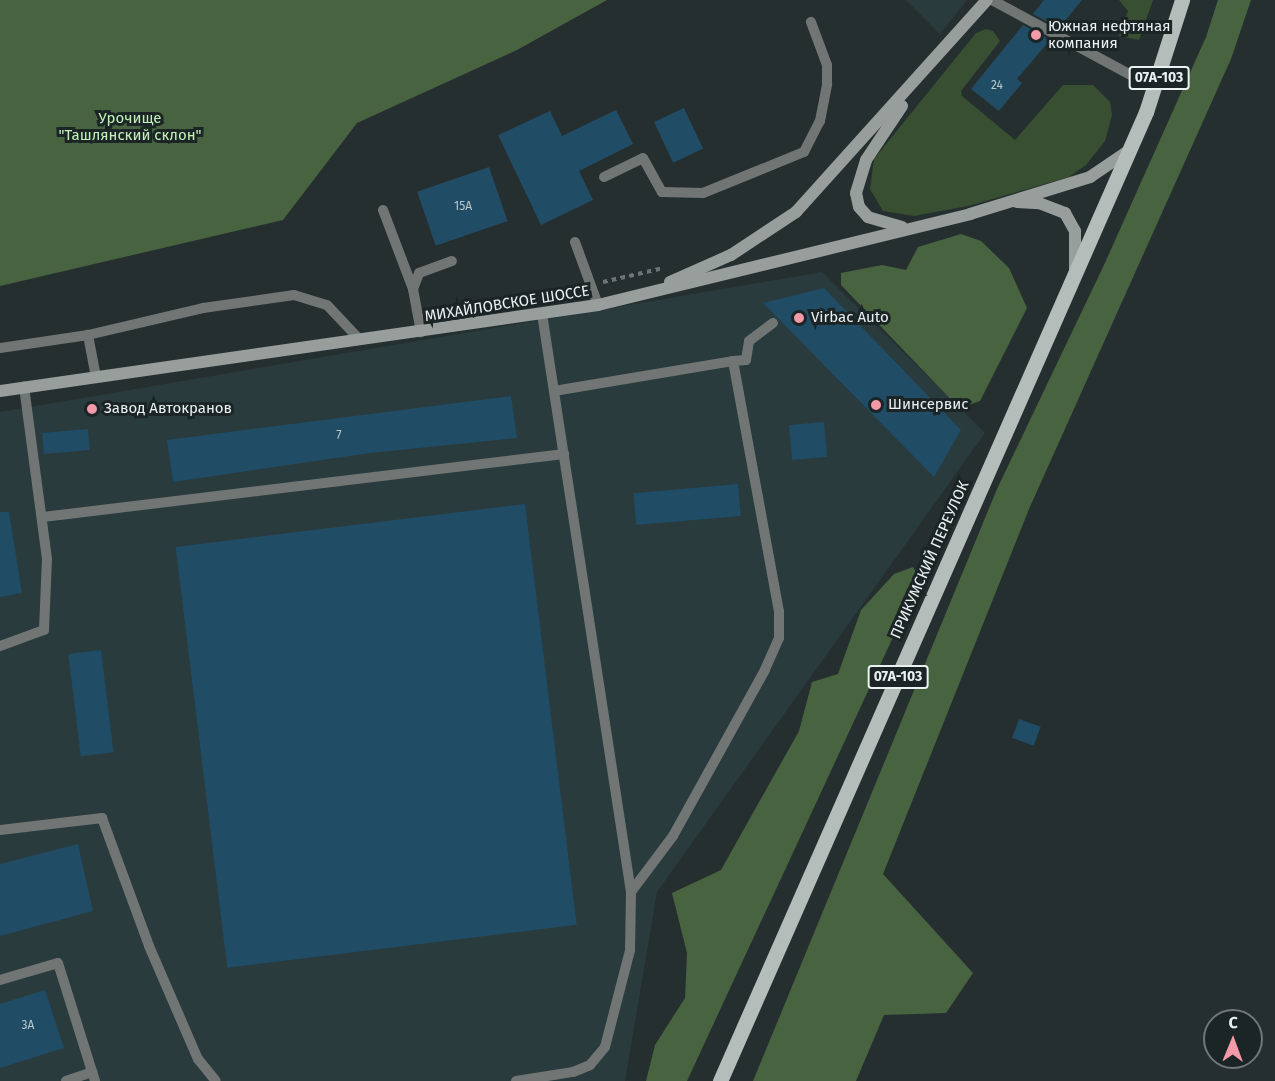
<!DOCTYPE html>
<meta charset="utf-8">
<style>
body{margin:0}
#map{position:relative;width:1275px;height:1081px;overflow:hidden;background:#262f30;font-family:"Fira Sans",sans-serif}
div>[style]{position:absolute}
.built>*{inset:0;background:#293b3d}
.green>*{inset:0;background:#384f32}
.forest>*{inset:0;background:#476340}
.building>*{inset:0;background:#214c65;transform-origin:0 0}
.path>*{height:4px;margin-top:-2px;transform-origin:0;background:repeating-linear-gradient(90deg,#6c7474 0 4.5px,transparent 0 9px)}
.service>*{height:10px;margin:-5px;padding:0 5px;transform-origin:5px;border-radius:5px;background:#717574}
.secondary>*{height:12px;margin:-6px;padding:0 6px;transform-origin:6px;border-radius:6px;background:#979e9b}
.primary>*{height:15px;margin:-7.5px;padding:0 7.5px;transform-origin:7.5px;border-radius:7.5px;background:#b4bdba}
.dots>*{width:16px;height:16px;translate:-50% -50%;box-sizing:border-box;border:3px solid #1c2526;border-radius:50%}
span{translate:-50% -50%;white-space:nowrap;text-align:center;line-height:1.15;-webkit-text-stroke:6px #1c2526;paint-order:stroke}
.number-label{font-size:12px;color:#b8c8ce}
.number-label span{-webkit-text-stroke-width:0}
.shield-label span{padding:2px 4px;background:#1c2526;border:2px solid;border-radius:4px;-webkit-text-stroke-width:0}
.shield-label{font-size:14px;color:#ebf1f1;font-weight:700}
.poi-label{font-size:15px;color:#ebf1f1}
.left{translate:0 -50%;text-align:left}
.park-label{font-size:15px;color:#c1f1b5}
.street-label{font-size:15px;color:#ebf1f1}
.north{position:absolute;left:1203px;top:1009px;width:60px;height:60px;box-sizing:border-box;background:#1c2526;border:2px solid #6f7777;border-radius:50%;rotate:1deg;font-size:16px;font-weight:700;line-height:24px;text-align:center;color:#ebf1f1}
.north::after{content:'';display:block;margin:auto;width:21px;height:27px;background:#f39aa9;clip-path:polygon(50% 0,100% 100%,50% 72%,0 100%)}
</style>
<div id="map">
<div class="built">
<i style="clip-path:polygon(906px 0,967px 0,940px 34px)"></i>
<i style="clip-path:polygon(822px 272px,985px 433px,657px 892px,625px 1081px,0 1081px,0 412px)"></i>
</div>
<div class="green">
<i style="clip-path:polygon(1119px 0,1153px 0,1139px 40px,1119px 36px,1128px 11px)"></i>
<i style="clip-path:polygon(986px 29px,993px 31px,1000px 41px,961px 91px,962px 96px,1015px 140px,1063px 85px,1093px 85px,1110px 102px,1112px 115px,1105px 141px,1086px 165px,1069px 177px,968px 206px,914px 216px,883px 211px,870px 189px,874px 159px,976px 33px)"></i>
</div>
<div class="forest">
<i style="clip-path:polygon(0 0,607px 0,517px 50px,357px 123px,283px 220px,0 286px)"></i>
<i style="clip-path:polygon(1218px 0,1251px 0,1231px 59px,1029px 509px,883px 874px,973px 973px,946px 1013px,884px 1015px,856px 1081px,753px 1081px,997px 489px,1104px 265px,1206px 37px)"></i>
<i style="clip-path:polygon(961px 234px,981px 241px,1009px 268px,1027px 308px,980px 401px,959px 408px,841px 285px,841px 273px,882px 265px,906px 270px,918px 247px)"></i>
<i style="clip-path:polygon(913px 567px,920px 579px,687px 1081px,646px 1081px,655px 1045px,685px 998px,687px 953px,672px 893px,721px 870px,799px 731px,812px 682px,838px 674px,861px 610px,894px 574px)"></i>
</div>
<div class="building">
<i style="clip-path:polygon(1044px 0,1082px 0,1059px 28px,1033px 14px)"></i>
<i style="clip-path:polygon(1023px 25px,1050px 40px,1017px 79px,1022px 83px,999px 111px,971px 89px)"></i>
<i style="left:684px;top:108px;width:45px;height:33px;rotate:65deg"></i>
<i style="clip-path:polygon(616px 110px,633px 144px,579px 171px,593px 200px,541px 225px,498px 135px,550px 111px,562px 136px)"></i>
<i style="left:489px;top:167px;width:57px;height:76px;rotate:71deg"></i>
<i style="clip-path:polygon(824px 288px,961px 430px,934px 477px,763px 303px)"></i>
<i style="clip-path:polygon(511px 396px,517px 438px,370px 453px,173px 482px,167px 440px)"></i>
<i style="left:824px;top:422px;width:35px;height:35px;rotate:85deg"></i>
<i style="left:88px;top:429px;width:21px;height:46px;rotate:85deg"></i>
<i style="left:738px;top:484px;width:32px;height:105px;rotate:85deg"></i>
<i style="left:525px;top:504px;width:424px;height:352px;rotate:83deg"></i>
<i style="clip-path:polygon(0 512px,9px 512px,22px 593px,0 597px)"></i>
<i style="left:101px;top:650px;width:103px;height:33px;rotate:83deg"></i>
<i style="left:1019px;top:719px;width:23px;height:20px;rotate:20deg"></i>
<i style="clip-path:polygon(78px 844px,93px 911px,0 936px,0 864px)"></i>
<i style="clip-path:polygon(45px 990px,64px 1048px,0 1068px,0 1004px)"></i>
</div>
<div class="path">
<i style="left:603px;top:282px;width:62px;rotate:-13.1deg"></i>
<i style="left:556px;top:294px;width:23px;rotate:-15deg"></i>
</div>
<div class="service">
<i style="left:992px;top:0;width:185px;rotate:28.4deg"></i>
<i style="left:604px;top:177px;width:43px;rotate:-26deg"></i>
<i style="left:643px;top:158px;width:39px;rotate:61deg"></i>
<i style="left:662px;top:192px;width:41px;rotate:1.4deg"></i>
<i style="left:703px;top:193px;width:109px;rotate:-22.1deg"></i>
<i style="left:804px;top:152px;width:35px;rotate:-63deg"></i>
<i style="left:820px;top:121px;width:38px;rotate:-79deg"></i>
<i style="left:827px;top:84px;width:19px;rotate:-90deg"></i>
<i style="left:827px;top:65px;width:46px;rotate:-110.4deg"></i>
<i style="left:383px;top:210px;width:85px;rotate:69.2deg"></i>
<i style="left:413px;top:289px;width:44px;rotate:79.5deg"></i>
<i style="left:575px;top:242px;width:67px;rotate:69.9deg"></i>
<i style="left:413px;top:289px;width:17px;rotate:-69deg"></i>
<i style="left:419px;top:273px;width:35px;rotate:-20deg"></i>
<i style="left:0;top:348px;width:89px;rotate:-8.4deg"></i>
<i style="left:733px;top:361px;width:13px;rotate:-4deg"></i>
<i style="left:746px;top:360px;width:19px;rotate:-81deg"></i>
<i style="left:749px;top:341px;width:30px;rotate:-37deg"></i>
<i style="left:96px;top:377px;width:43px;rotate:-100.8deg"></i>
<i style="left:88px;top:335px;width:118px;rotate:-13.2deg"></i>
<i style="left:203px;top:308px;width:92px;rotate:-8.1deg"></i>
<i style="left:294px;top:295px;width:34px;rotate:17deg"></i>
<i style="left:327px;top:305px;width:48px;rotate:46.7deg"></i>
<i style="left:554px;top:391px;width:181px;rotate:-9.5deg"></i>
<i style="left:733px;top:361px;width:255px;rotate:79.6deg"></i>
<i style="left:779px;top:612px;width:26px;rotate:90deg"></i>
<i style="left:779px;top:638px;width:35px;rotate:114deg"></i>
<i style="left:765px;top:670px;width:190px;rotate:119deg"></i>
<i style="left:673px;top:836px;width:70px;rotate:126.9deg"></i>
<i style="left:43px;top:517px;width:525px;rotate:-6.89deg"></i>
<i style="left:0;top:646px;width:47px;rotate:-20deg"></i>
<i style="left:44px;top:630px;width:71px;rotate:-87.6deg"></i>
<i style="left:47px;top:559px;width:174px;rotate:-97.6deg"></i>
<i style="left:0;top:830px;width:103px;rotate:-6.7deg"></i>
<i style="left:102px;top:818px;width:136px;rotate:69.8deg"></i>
<i style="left:149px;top:946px;width:123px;rotate:66.6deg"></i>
<i style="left:198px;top:1059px;width:28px;rotate:51deg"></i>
<i style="left:0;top:980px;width:60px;rotate:-16.3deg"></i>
<i style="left:58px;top:963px;width:124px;rotate:72.6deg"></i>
<i style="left:66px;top:1081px;width:28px;rotate:-19deg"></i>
<i style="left:516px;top:1081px;width:58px;rotate:-9deg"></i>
<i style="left:573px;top:1072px;width:18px;rotate:-22deg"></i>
<i style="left:590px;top:1065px;width:23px;rotate:-50deg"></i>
<i style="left:605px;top:1047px;width:100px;rotate:-75.5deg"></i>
<i style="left:630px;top:950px;width:58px;rotate:-89deg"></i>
<i style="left:631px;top:892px;width:585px;rotate:-98.75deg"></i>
</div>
<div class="secondary">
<i style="left:1017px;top:202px;width:22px;rotate:3deg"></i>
<i style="left:1039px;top:203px;width:28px;rotate:21deg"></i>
<i style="left:1065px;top:213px;width:21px;rotate:61deg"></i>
<i style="left:1075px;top:231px;width:38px;rotate:90deg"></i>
<i style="left:902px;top:227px;width:35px;rotate:-164deg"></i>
<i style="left:868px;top:217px;width:13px;rotate:-132deg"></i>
<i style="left:859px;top:207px;width:14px;rotate:-102deg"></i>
<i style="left:856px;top:193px;width:34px;rotate:-73deg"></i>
<i style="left:866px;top:160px;width:65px;rotate:-56.3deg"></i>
<i style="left:670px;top:282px;width:67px;rotate:-23.9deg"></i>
<i style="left:731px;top:255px;width:78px;rotate:-33.5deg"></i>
<i style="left:796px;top:212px;width:285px;rotate:-48deg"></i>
<i style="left:0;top:391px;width:604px;rotate:-8.18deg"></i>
<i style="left:598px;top:305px;width:383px;rotate:-13.7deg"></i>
<i style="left:970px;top:214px;width:126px;rotate:-17.1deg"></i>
<i style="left:1090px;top:177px;width:45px;rotate:-34deg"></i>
</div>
<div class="primary">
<i style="left:720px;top:1081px;width:1059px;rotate:-66.27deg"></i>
<i style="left:1146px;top:112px;width:118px;rotate:-72.2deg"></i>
</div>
<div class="dots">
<i style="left:1036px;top:35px;background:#f39aa9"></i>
<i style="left:799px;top:318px;background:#f39aa9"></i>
<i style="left:876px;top:405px;background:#f39aa9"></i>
<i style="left:92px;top:409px;background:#f39aa9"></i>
</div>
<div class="number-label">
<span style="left:997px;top:86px">24</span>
<span style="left:463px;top:207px">15А</span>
<span style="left:339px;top:436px">7</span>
<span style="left:28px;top:1026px">3А</span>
</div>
<div class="shield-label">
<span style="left:1159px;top:78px">07А-103</span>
<span style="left:898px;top:677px">07А-103</span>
</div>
<div class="poi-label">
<span class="left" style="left:1048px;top:35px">Южная нефтяная<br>компания</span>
<span class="left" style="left:811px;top:318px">Virbac Auto</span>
<span class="left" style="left:888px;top:405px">Шинсервис</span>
<span class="left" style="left:104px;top:409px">Завод Автокранов</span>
</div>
<div class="park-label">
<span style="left:130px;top:127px">Урочище<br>"Ташлянский склон"</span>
</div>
<div class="street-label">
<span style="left:507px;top:304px;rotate:-9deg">МИХАЙЛОВСКОЕ ШОССЕ</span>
<span style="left:930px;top:560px;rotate:-66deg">ПРИКУМСКИЙ ПЕРЕУЛОК</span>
</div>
<div class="north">С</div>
</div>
